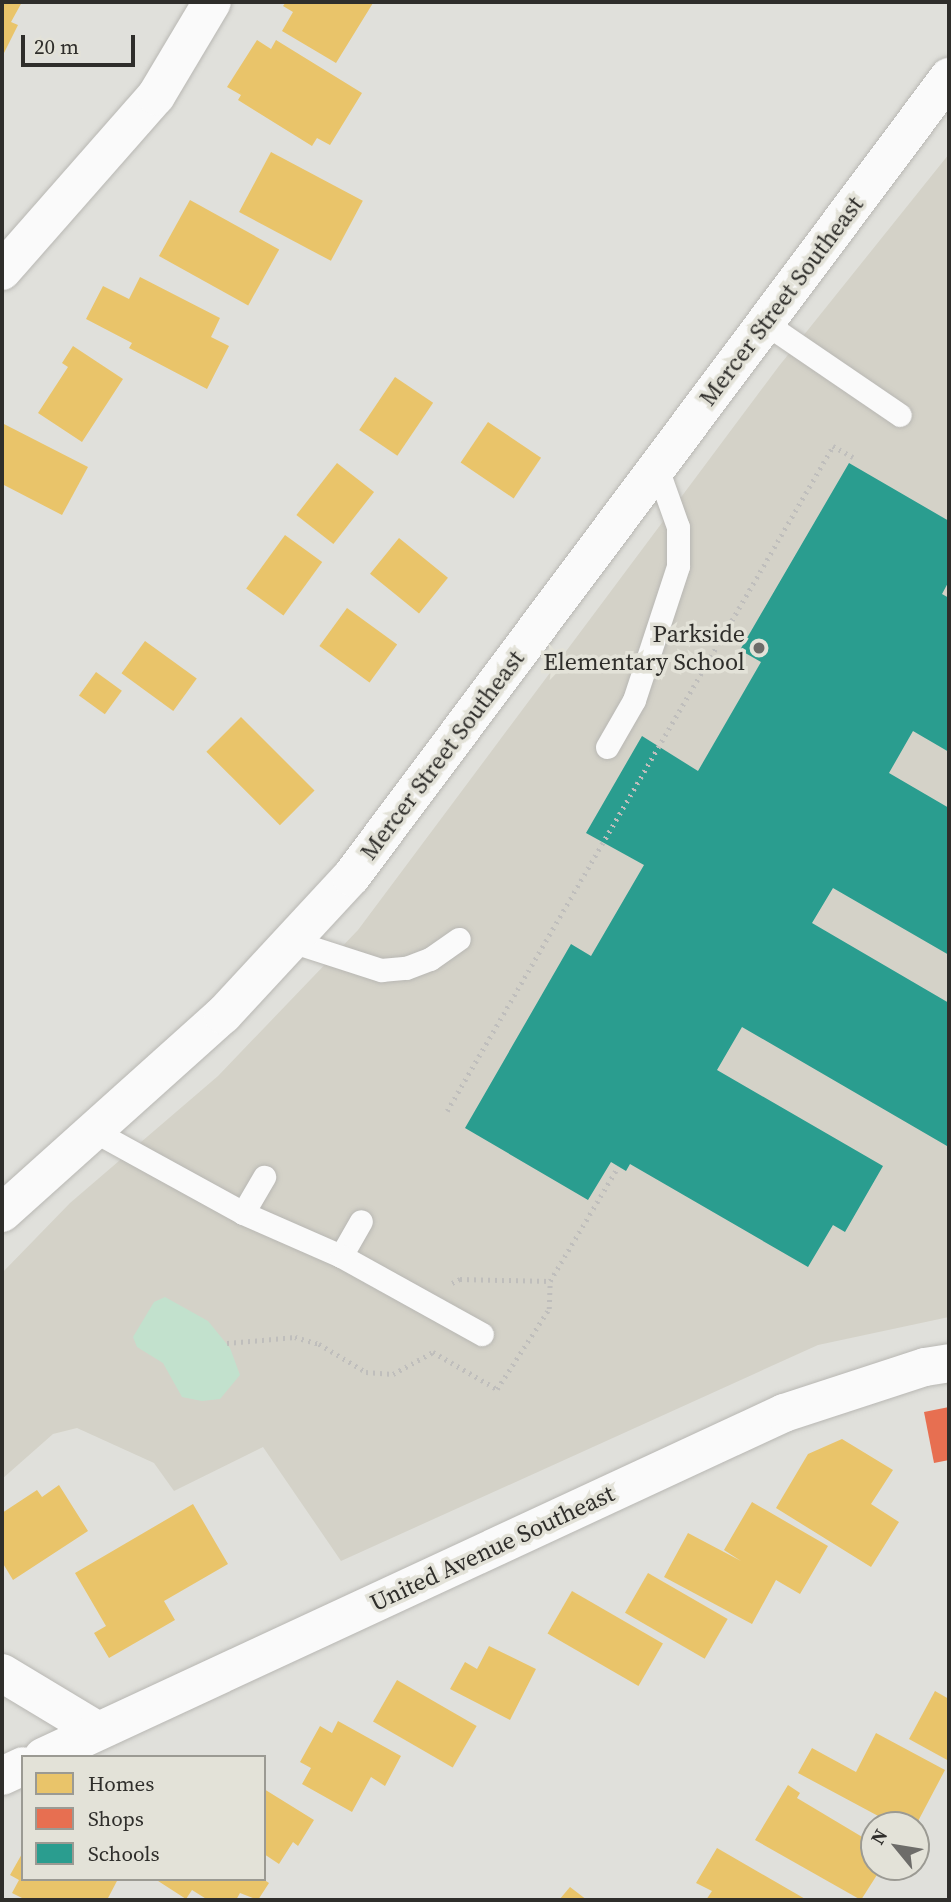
<!DOCTYPE html>
<style>
body{margin:0}
#map{position:relative;width:951px;height:1902px;overflow:hidden;background:#e0e0db;font-family:"Source Serif 4",serif}
div>[style]{position:absolute}
.built>*{inset:0;background:#d4d2c8}
.green>*{inset:0;background:#c2e1cd}
.homes>*{inset:0;background:#e9c46a;transform-origin:0 0}
.shops>*{inset:0;background:#e76f51}
.schools>*{inset:0;background:#2a9d8f}
.path>*{height:4.5px;margin-top:-2.25px;transform-origin:0;background:repeating-linear-gradient(90deg,#bfbebc 0 2px,transparent 0 7px)}
.roads{filter:drop-shadow(0 0 2px #b8b7b3) drop-shadow(0 0 2px #b8b7b3)}
.service>*{height:23px;margin:-11.5px;padding:0 11.5px;transform-origin:11.5px;border-radius:11.5px;background:#fafafa}
.minor>*{height:38px;margin:-19px;padding:0 19px;transform-origin:19px;border-radius:19px;background:#fafafa}
.tertiary>*{height:38px;margin:-19px;padding:0 19px;transform-origin:19px;border-radius:19px;background:#fafafa}
.dots>*{width:19px;height:19px;translate:-50% -50%;box-sizing:border-box;border:4px solid #e3e2d8;border-radius:50%}
span{translate:-50% -50%;white-space:nowrap;text-align:center;line-height:1.15;-webkit-text-stroke:7px #e3e2d8;paint-order:stroke}
.street-label{font-size:24px;color:#2f2e2b}
.poi-label{font-size:24px;color:#2f2e2b}
.right{translate:-100% -50%;text-align:right}
.frame{position:absolute;inset:0;border:4px solid #2f2e2b;pointer-events:none}
.legend{position:absolute;left:21px;top:1755px;width:245px;height:126px;box-sizing:border-box;background:#e3e2d8;border:2px solid #9b9a93;margin:0;padding:9px 12px;list-style:none;font-size:21px;color:#2f2e2b}
.legend li{display:flex;align-items:center;gap:14px;height:35px}
.legend b{width:35px;border:2px solid #9b9a93}
.north{position:absolute;left:860px;top:1811px;width:70px;height:70px;box-sizing:border-box;background:#e3e2d8;border:2px solid #9b9a93;border-radius:50%;rotate:300deg;font-size:19px;font-weight:700;line-height:28px;text-align:center;color:#2f2e2b}
.north::after{content:'';display:block;margin:auto;width:24px;height:32px;background:#6d6c69;clip-path:polygon(50% 0,100% 100%,50% 72%,0 100%)}
.scale{position:absolute;left:21px;top:35px;width:114px;height:32px;box-sizing:border-box;border:4px solid #2f2e2b;border-top:0;padding-left:9px;font-size:21px;line-height:24px;white-space:nowrap;color:#2f2e2b;-webkit-text-stroke:5px #e3e2d8;paint-order:stroke}
</style>
<div id="map">
<div class="built">
<i style="clip-path:polygon(949px 154px,949px 1317px,818px 1345px,341px 1561px,263px 1447px,174px 1491px,154px 1463px,77px 1428px,53px 1434px,2px 1479px,2px 1273px,70px 1203px,218px 1076px,358px 930px,779px 366px)"></i>
</div>
<div class="green">
<i style="clip-path:polygon(165px 1297px,208px 1321px,230px 1348px,240px 1375px,220px 1399px,202px 1401px,182px 1397px,163px 1363px,137px 1347px,133px 1337px,154px 1302px)"></i>
</div>
<div class="homes">
<i style="clip-path:polygon(2px 2px,22px 2px,11px 22px,18px 25px,2px 57px)"></i>
<i style="clip-path:polygon(286px 2px,370px 2px,373px 3px,336px 63px,282px 31px,293px 12px,283px 6px)"></i>
<i style="clip-path:polygon(257px 40px,271px 49px,276px 40px,362px 93px,330px 145px,317px 138px,312px 146px,238px 100px,241px 95px,227px 87px)"></i>
<i style="left:271px;top:152px;width:104px;height:68px;rotate:28deg"></i>
<i style="left:190px;top:200px;width:102px;height:64px;rotate:29deg"></i>
<i style="clip-path:polygon(140px 277px,220px 318px,211px 337px,229px 346px,207px 389px,129px 348px,132px 343px,86px 319px,103px 286px,129px 299px)"></i>
<i style="clip-path:polygon(73px 346px,123px 379px,82px 442px,38px 413px,68px 367px,62px 363px)"></i>
<i style="left:395px;top:377px;width:46px;height:64px;rotate:34deg"></i>
<i style="left:488px;top:422px;width:64px;height:49px;rotate:34deg"></i>
<i style="clip-path:polygon(2px 423px,88px 467px,62px 515px,2px 484px)"></i>
<i style="left:337px;top:463px;width:47px;height:66px;rotate:38deg"></i>
<i style="left:285px;top:535px;width:46px;height:66px;rotate:36deg"></i>
<i style="left:399px;top:538px;width:63px;height:46px;rotate:39deg"></i>
<i style="left:347px;top:608px;width:62px;height:47px;rotate:36deg"></i>
<i style="left:145px;top:641px;width:64px;height:40px;rotate:36deg"></i>
<i style="left:96px;top:672px;width:32px;height:29px;rotate:36deg"></i>
<i style="left:241px;top:717px;width:104px;height:49px;rotate:45deg"></i>
<i style="clip-path:polygon(842px 1439px,893px 1470px,871px 1504px,899px 1522px,871px 1567px,776px 1508px,808px 1454px)"></i>
<i style="clip-path:polygon(59px 1485px,88px 1531px,13px 1580px,2px 1562px,2px 1513px,37px 1490px,42px 1497px)"></i>
<i style="clip-path:polygon(752px 1502px,828px 1546px,800px 1594px,776px 1580px,752px 1624px,664px 1577px,688px 1533px,741px 1561px,724px 1550px)"></i>
<i style="clip-path:polygon(193px 1504px,228px 1564px,164px 1601px,175px 1620px,109px 1658px,94px 1633px,106px 1626px,75px 1573px)"></i>
<i style="left:648px;top:1573px;width:92px;height:46px;rotate:30deg"></i>
<i style="left:572px;top:1591px;width:105px;height:49px;rotate:30deg"></i>
<i style="clip-path:polygon(489px 1646px,536px 1669px,510px 1720px,450px 1689px,465px 1662px,477px 1669px)"></i>
<i style="left:397px;top:1680px;width:92px;height:48px;rotate:30deg"></i>
<i style="clip-path:polygon(935px 1691px,949px 1699px,949px 1761px,909px 1739px)"></i>
<i style="clip-path:polygon(338px 1721px,401px 1756px,385px 1786px,371px 1777px,352px 1812px,302px 1784px,311px 1768px,300px 1762px,320px 1726px,332px 1733px)"></i>
<i style="clip-path:polygon(876px 1733px,945px 1770px,916px 1825px,895px 1825px,798px 1773px,812px 1748px,856px 1772px)"></i>
<i style="clip-path:polygon(788px 1785px,800px 1793px,797px 1798px,874px 1844px,874px 1867px,882px 1867px,861px 1900px,755px 1840px)"></i>
<i style="clip-path:polygon(264px 1789px,314px 1820px,298px 1846px,293px 1842px,279px 1864px,264px 1854px)"></i>
<i style="clip-path:polygon(717px 1848px,807px 1900px,706px 1900px,712px 1891px,696px 1883px)"></i>
<i style="clip-path:polygon(23px 1852px,23px 1879px,118px 1879px,107px 1900px,26px 1900px,12px 1893px,19px 1880px,10px 1875px)"></i>
<i style="clip-path:polygon(155px 1879px,263px 1879px,269px 1883px,258px 1900px,240px 1893px,236px 1900px,208px 1900px,192px 1890px,186px 1899px)"></i>
<i style="clip-path:polygon(570px 1887px,587px 1900px,559px 1900px)"></i>
</div>
<div class="shops">
<i style="clip-path:polygon(949px 1407px,949px 1460px,934px 1463px,924px 1412px)"></i>
</div>
<div class="schools">
<i style="clip-path:polygon(849px 463px,949px 521px,949px 581px,942px 594px,949px 598px,949px 752px,913px 731px,889px 773px,949px 808px,949px 955px,833px 888px,812px 923px,949px 1003px,949px 1142px,947px 1146px,742px 1027px,717px 1070px,883px 1166px,845px 1232px,833px 1225px,808px 1267px,630px 1164px,626px 1171px,611px 1162px,588px 1200px,465px 1128px,571px 944px,591px 956px,644px 865px,586px 833px,642px 736px,698px 771px,761px 662px,740px 650px)"></i>
</div>
<div class="path">
<i style="left:447px;top:1111px;width:769px;rotate:-59.87deg"></i>
<i style="left:833px;top:446px;width:23px;rotate:29deg"></i>
<i style="left:452px;top:1283px;width:9px;rotate:-27deg"></i>
<i style="left:460px;top:1279px;width:90px;rotate:1.3deg"></i>
<i style="left:550px;top:1281px;width:133px;rotate:-59.2deg"></i>
<i style="left:227px;top:1343px;width:68px;rotate:-5deg"></i>
<i style="left:295px;top:1337px;width:25px;rotate:16deg"></i>
<i style="left:319px;top:1344px;width:55px;rotate:30.8deg"></i>
<i style="left:366px;top:1372px;width:27px;rotate:4deg"></i>
<i style="left:393px;top:1374px;width:46px;rotate:-28.8deg"></i>
<i style="left:433px;top:1352px;width:74px;rotate:30deg"></i>
<i style="left:497px;top:1389px;width:95px;rotate:-57deg"></i>
<i style="left:549px;top:1309px;width:28px;rotate:-88deg"></i>
</div>
<div class="roads">
<div class="service">
<i style="left:765px;top:323px;width:163px;rotate:34.3deg"></i>
<i style="left:607px;top:747px;width:54px;rotate:-60.1deg"></i>
<i style="left:634px;top:700px;width:141px;rotate:-71.8deg"></i>
<i style="left:678px;top:566px;width:39px;rotate:-90deg"></i>
<i style="left:678px;top:527px;width:63px;rotate:-109.6deg"></i>
<i style="left:291px;top:941px;width:95px;rotate:17.9deg"></i>
<i style="left:381px;top:970px;width:25px;rotate:-5deg"></i>
<i style="left:406px;top:968px;width:26px;rotate:-21deg"></i>
<i style="left:430px;top:959px;width:35px;rotate:-35deg"></i>
<i style="left:94px;top:1131px;width:170px;rotate:28.8deg"></i>
<i style="left:243px;top:1213px;width:42px;rotate:-59.7deg"></i>
<i style="left:243px;top:1213px;width:107px;rotate:23.7deg"></i>
<i style="left:341px;top:1256px;width:40px;rotate:-60.3deg"></i>
<i style="left:341px;top:1256px;width:161px;rotate:29deg"></i>
</div>
<div class="minor">
<i style="left:2px;top:271px;width:233px;rotate:-48.7deg"></i>
<i style="left:156px;top:96px;width:109px;rotate:-59.2deg"></i>
<i style="left:2px;top:1213px;width:297px;rotate:-41.9deg"></i>
<i style="left:223px;top:1015px;width:188px;rotate:-47.2deg"></i>
<i style="left:351px;top:877px;width:999px;rotate:-53.22deg"></i>
<i style="left:2px;top:1673px;width:112px;rotate:31.1deg"></i>
</div>
<div class="tertiary">
<i style="left:43px;top:1757px;width:817px;rotate:-24.9deg"></i>
<i style="left:784px;top:1413px;width:148px;rotate:-18.1deg"></i>
<i style="left:925px;top:1367px;width:24px;rotate:-9deg"></i>
<i style="left:2px;top:1776px;width:23px;rotate:-25deg"></i>
</div>
</div>
<div class="dots">
<i style="left:759px;top:648px;background:#6d6c69"></i>
</div>
<div class="street-label">
<span style="left:781px;top:301px;rotate:-53deg">Mercer Street Southeast</span>
<span style="left:442px;top:755px;rotate:-53deg">Mercer Street Southeast</span>
<span style="left:492px;top:1548px;rotate:-25deg">United Avenue Southeast</span>
</div>
<div class="poi-label">
<span class="right" style="left:745px;top:648px">Parkside<br>Elementary School</span>
</div>
<div class="frame"></div>
<ul class="legend">
<li><b style="height:19px;background:#e9c46a"></b>Homes</li>
<li><b style="height:19px;background:#e76f51"></b>Shops</li>
<li><b style="height:19px;background:#2a9d8f"></b>Schools</li>
</ul>
<div class="north">N</div>
<div class="scale">20 m</div>
</div>
